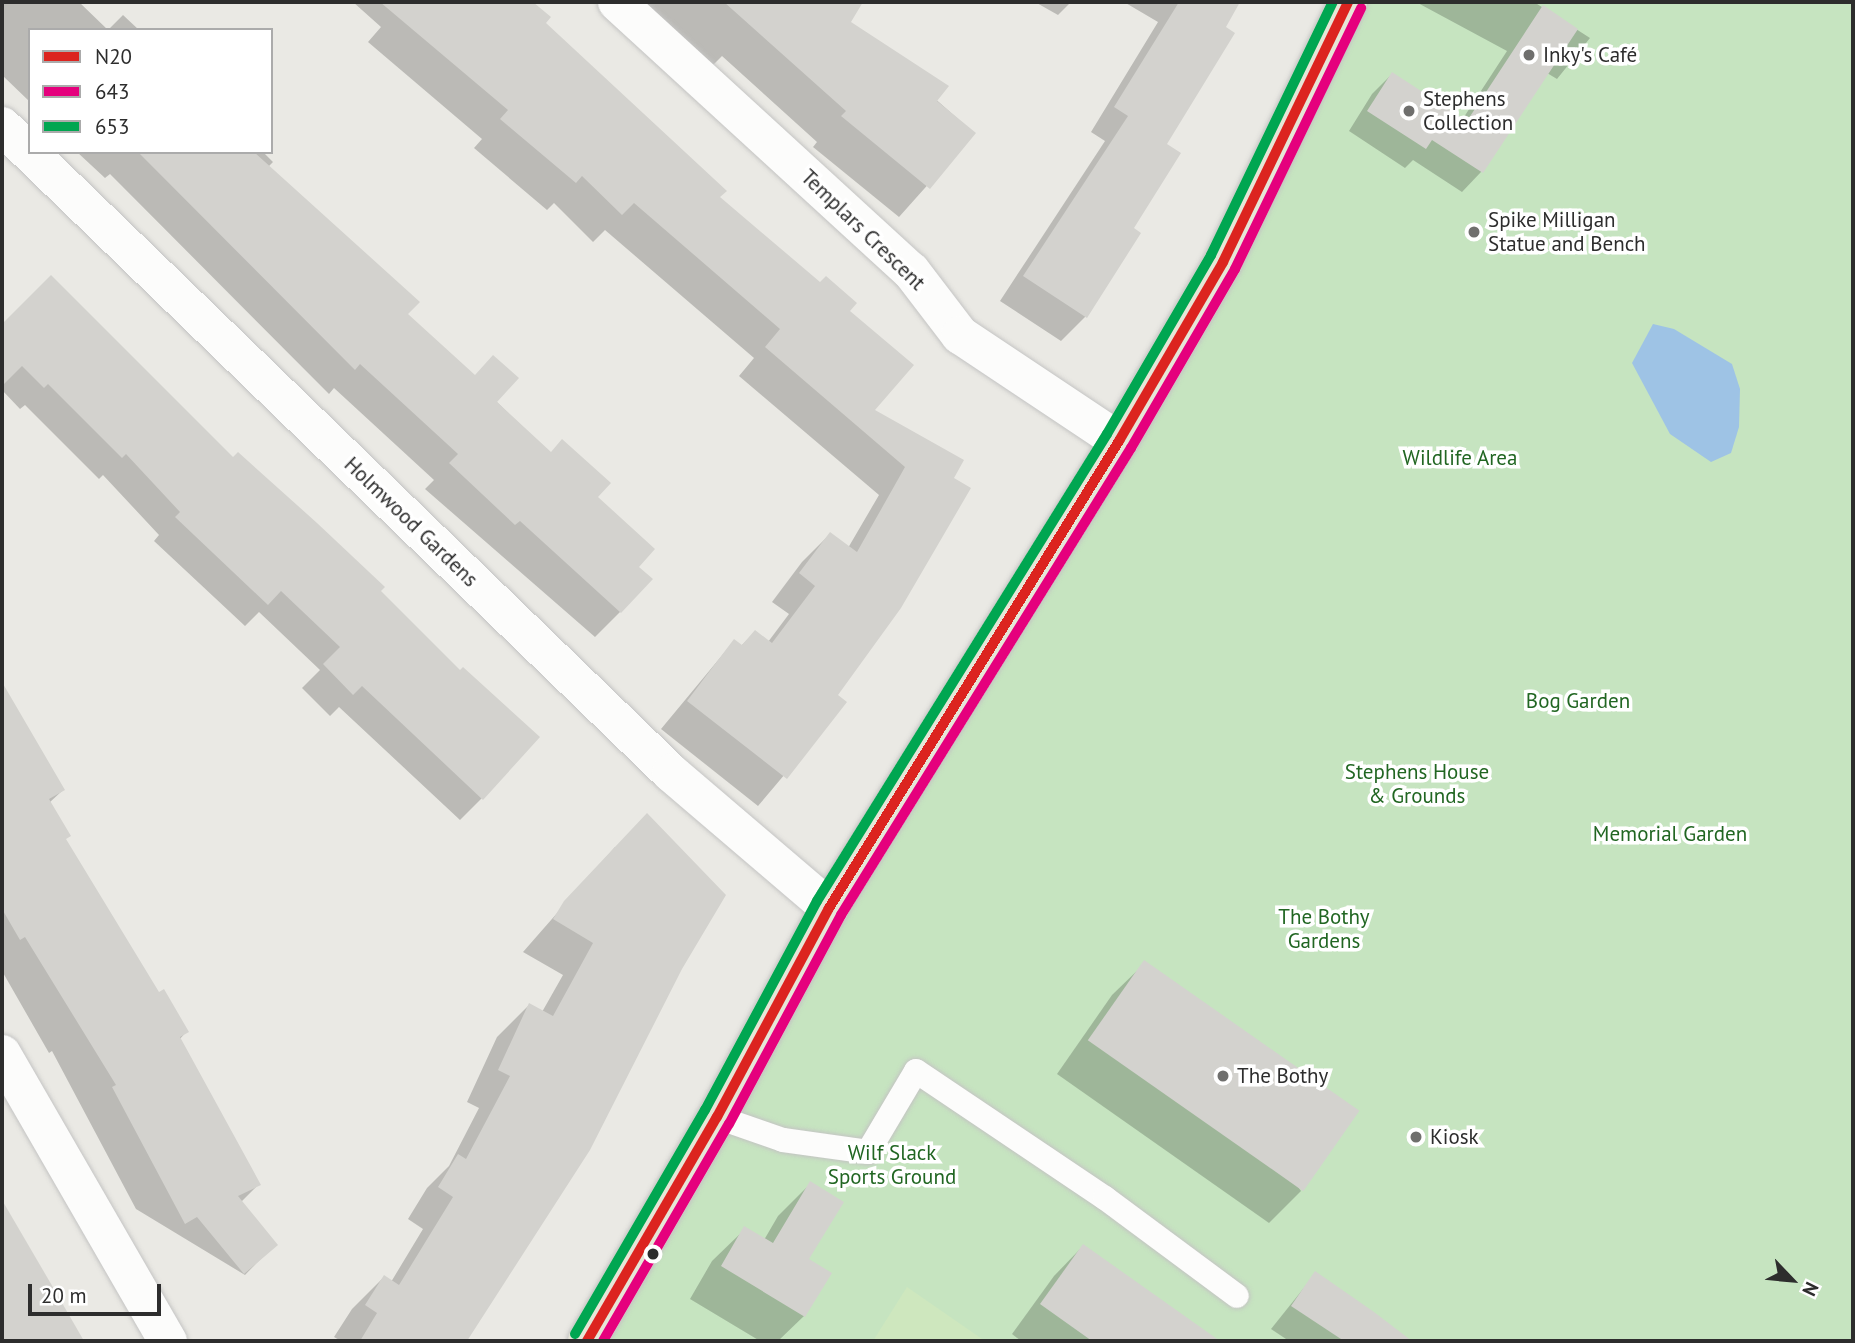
<!DOCTYPE html>
<meta charset="utf-8">
<style>
body{margin:0}
#map{position:relative;width:1855px;height:1343px;overflow:hidden;background:#eae9e4;font-family:"PT Sans",sans-serif}
div>[style]{position:absolute}
.green>*{inset:0;background:#c6e4c0}
.pitch>*{inset:0;background:#cee7be}
.water>*{inset:0;background:#9ec3e5}
.shadow>*{inset:0;background:#0003}
.building>*{inset:0;background:#d3d2ce;transform-origin:0 0}
.roads{filter:drop-shadow(0 0 2px #c4c4c3) drop-shadow(0 0 2px #c4c4c3)}
.lane>*{height:24px;margin:-12px;padding:0 12px;transform-origin:12px;border-radius:12px;background:#fcfcfb}
.street>*{height:38px;margin:-19px;padding:0 19px;transform-origin:19px;border-radius:19px;background:#fcfcfb}
.primary>*{height:38px;margin:-19px;padding:0 19px;transform-origin:19px;border-radius:19px;background:#e6e6d7}
.bus-1>*{height:10px;margin:-5px;padding:0 5px;transform-origin:5px;border-radius:5px;background:#dc241f}
.bus-2>*{height:10px;margin:-5px;padding:0 5px;transform-origin:5px;border-radius:5px;background:#e5007d}
.bus-3>*{height:10px;margin:-5px;padding:0 5px;transform-origin:5px;border-radius:5px;background:#00a651}
.dots>*{width:19px;height:19px;translate:-50% -50%;box-sizing:border-box;border:4px solid #fff;border-radius:50%}
span{translate:-50% -50%;white-space:nowrap;text-align:center;line-height:1.15;-webkit-text-stroke:7px #fff;paint-order:stroke}
.poi-label{font-size:21px;color:#2d2d2d}
.left{translate:0 -50%;text-align:left}
.street-label{font-size:21px;color:#2d2d2d}
.park-label{font-size:21px;color:#216622}
.frame{position:absolute;inset:0;border:4px solid #2d2d2d;pointer-events:none}
.legend{position:absolute;left:28px;top:28px;width:245px;height:126px;box-sizing:border-box;background:#fff;border:2px solid #ababab;margin:0;padding:9px 12px;list-style:none;font-size:21px;color:#2d2d2d}
.legend li{display:flex;align-items:center;gap:14px;height:35px}
.legend b{width:35px;border:2px solid #ababab}
.north{position:absolute;left:1757px;top:1245px;width:70px;height:70px;-webkit-text-stroke:5px #fff;paint-order:stroke;rotate:116deg;font-size:19px;font-weight:700;line-height:28px;text-align:center;color:#2d2d2d}
.north::after{content:'';display:block;margin:auto;width:24px;height:32px;background:#2d2d2d;clip-path:polygon(50% 0,100% 100%,50% 72%,0 100%)}
.scale{position:absolute;left:28px;top:1284px;width:133px;height:32px;box-sizing:border-box;border:4px solid #2d2d2d;border-top:0;padding-left:9px;font-size:21px;line-height:24px;white-space:nowrap;color:#2d2d2d;-webkit-text-stroke:5px #fff;paint-order:stroke}
</style>
<div id="map">
<div class="green">
<i style="clip-path:polygon(1347px 2px,1853px 2px,1853px 1341px,588px 1341px,972px 672px)"></i>
</div>
<div class="pitch">
<i style="clip-path:polygon(907px 1287px,985px 1341px,873px 1341px)"></i>
</div>
<div class="water">
<i style="clip-path:polygon(1653px 324px,1674px 329px,1732px 364px,1740px 389px,1739px 427px,1731px 453px,1711px 462px,1670px 434px,1632px 363px)"></i>
</div>
<div class="shadow">
<i style="clip-path:polygon(2px 2px,79px 2px,108px 30px,123px 15px,139px 30px,30px 30px,30px 102px,2px 75px)"></i>
<i style="clip-path:polygon(353px 2px,530px 2px,549px 17px,544px 23px,718px 197px,848px 311px,872px 410px,962px 460px,835px 695px,845px 703px,758px 806px,661px 729px,734px 641px,741px 646px,755px 632px,768px 642px,789px 614px,772px 602px,802px 562px,830px 534px,848px 548px,879px 495px,739px 376px,754px 358px,605px 230px,593px 242px,554px 203px,547px 210px,474px 148px,482px 139px,368px 42px,381px 27px)"></i>
<i style="clip-path:polygon(640px 2px,854px 2px,859px 6px,849px 23px,974px 133px,899px 217px,813px 147px,817px 142px,722px 56px,708px 70px)"></i>
<i style="clip-path:polygon(1035px 2px,1071px 2px,1058px 15px)"></i>
<i style="clip-path:polygon(1124px 2px,1238px 2px,1164px 145px,1131px 228px,1085px 317px,1061px 341px,1000px 301px,1105px 141px,1091px 132px,1158px 22px)"></i>
<i style="clip-path:polygon(1416px 2px,1534px 2px,1590px 38px,1557px 79px,1547px 73px,1481px 172px,1462px 192px,1413px 160px,1405px 168px,1349px 131px,1372px 94px,1392px 74px,1462px 120px,1507px 51px)"></i>
<i style="clip-path:polygon(77px 152px,263px 152px,273px 162px,268px 167px,406px 314px,595px 497px,637px 567px,620px 612px,595px 637px,425px 489px,434px 480px,334px 388px,329px 394px,110px 174px,105px 178px)"></i>
<i style="clip-path:polygon(51px 278px,233px 459px,378px 591px,482px 798px,460px 820px,339px 707px,330px 716px,302px 688px,320px 670px,259px 612px,245px 626px,154px 541px,159px 535px,103px 475px,99px 479px,25px 405px,20px 409px,2px 390px,2px 326px)"></i>
<i style="clip-path:polygon(2px 703px,63px 790px,49px 803px,64px 840px,158px 995px,187px 1031px,179px 1040px,259px 1184px,241px 1202px,275px 1244px,245px 1275px,136px 1209px,52px 1051px,49px 1053px,2px 971px)"></i>
<i style="clip-path:polygon(615px 847px,681px 968px,589px 1149px,466px 1341px,341px 1341px,334px 1337px,352px 1309px,384px 1277px,391px 1282px,423px 1229px,408px 1219px,427px 1188px,449px 1166px,479px 1108px,467px 1102px,497px 1037px,529px 1005px,542px 1012px,563px 975px,523px 952px)"></i>
<i style="clip-path:polygon(1145px 963px,1301px 1191px,1269px 1223px,1057px 1074px,1112px 995px)"></i>
<i style="clip-path:polygon(811px 1183px,804px 1316px,778px 1341px,760px 1341px,690px 1299px,712px 1261px,745px 1229px,764px 1240px,778px 1216px)"></i>
<i style="clip-path:polygon(2px 1210px,52px 1290px,82px 1341px,2px 1341px)"></i>
<i style="clip-path:polygon(1083px 1246px,1218px 1341px,1021px 1341px,1012px 1334px,1054px 1276px)"></i>
<i style="clip-path:polygon(1315px 1274px,1411px 1341px,1289px 1341px,1271px 1329px)"></i>
</div>
<div class="building">
<i style="clip-path:polygon(380px 2px,533px 2px,551px 17px,546px 23px,727px 191px,720px 197px,820px 282px,826px 276px,857px 303px,850px 311px,914px 365px,875px 410px,964px 460px,954px 478px,971px 488px,901px 608px,838px 695px,847px 702px,787px 779px,687px 701px,734px 639px,742px 645px,755px 630px,772px 643px,815px 586px,799px 573px,830px 532px,857px 552px,905px 467px,765px 347px,780px 329px,634px 203px,622px 215px,582px 176px,576px 183px,500px 119px,508px 110px)"></i>
<i style="clip-path:polygon(724px 2px,863px 2px,851px 22px,949px 86px,937px 101px,976px 133px,930px 189px,841px 116px,846px 111px)"></i>
<i style="clip-path:polygon(1179px 2px,1240px 2px,1226px 27px,1235px 33px,1167px 144px,1181px 153px,1134px 228px,1141px 233px,1087px 318px,1023px 276px,1128px 116px,1114px 107px)"></i>
<i style="clip-path:polygon(1543px 5px,1578px 29px,1483px 173px,1432px 140px,1426px 149px,1367px 111px,1392px 72px,1467px 121px)"></i>
<i style="clip-path:polygon(138px 152px,254px 152px,420px 302px,408px 314px,475px 375px,493px 355px,519px 378px,497px 402px,551px 452px,562px 439px,611px 483px,598px 497px,655px 549px,639px 567px,653px 579px,621px 613px,520px 521px,515px 525px,449px 463px,458px 454px,360px 364px,355px 370px)"></i>
<i style="clip-path:polygon(51px 275px,233px 457px,238px 452px,317px 523px,385px 587px,381px 591px,460px 670px,463px 667px,540px 737px,483px 800px,362px 686px,353px 695px,323px 664px,340px 647px,281px 591px,268px 605px,175px 517px,180px 512px,126px 454px,122px 458px,48px 384px,44px 388px,22px 366px,2px 386px,2px 324px)"></i>
<i style="clip-path:polygon(2px 682px,65px 790px,49px 799px,71px 836px,66px 839px,159px 992px,164px 989px,189px 1032px,180px 1037px,261px 1185px,238px 1196px,278px 1245px,244px 1274px,197px 1217px,185px 1224px,112px 1087px,116px 1085px,25px 937px,20px 940px,2px 909px)"></i>
<i style="clip-path:polygon(647px 813px,726px 895px,682px 969px,590px 1150px,467px 1341px,360px 1341px,377px 1313px,365px 1305px,384px 1275px,399px 1285px,453px 1197px,438px 1187px,458px 1154px,466px 1159px,510px 1076px,498px 1070px,529px 1003px,553px 1016px,593px 943px,553px 919px,564px 901px)"></i>
<i style="left:1144px;top:960px;width:263px;height:98px;rotate:35deg"></i>
<i style="clip-path:polygon(810px 1181px,844px 1202px,809px 1259px,832px 1273px,805px 1317px,721px 1266px,744px 1226px,773px 1243px)"></i>
<i style="clip-path:polygon(2px 1200px,54px 1289px,84px 1341px,2px 1341px)"></i>
<i style="clip-path:polygon(1083px 1244px,1220px 1341px,1092px 1341px,1040px 1304px)"></i>
<i style="clip-path:polygon(1315px 1271px,1374px 1312px,1412px 1341px,1344px 1341px,1291px 1306px)"></i>
</div>
<div class="roads">
<div class="lane">
<i style="left:717px;top:1117px;width:70px;rotate:19.2deg"></i>
<i style="left:783px;top:1140px;width:86px;rotate:8deg"></i>
<i style="left:868px;top:1152px;width:94px;rotate:-59.3deg"></i>
<i style="left:916px;top:1071px;width:228px;rotate:33.9deg"></i>
<i style="left:1105px;top:1198px;width:164px;rotate:36.6deg"></i>
</div>
<div class="street">
<i style="left:617px;top:2px;width:398px;rotate:42.5deg"></i>
<i style="left:911px;top:271px;width:81px;rotate:52.6deg"></i>
<i style="left:960px;top:335px;width:191px;rotate:33.7deg"></i>
<i style="left:2px;top:126px;width:931px;rotate:44.04deg"></i>
<i style="left:671px;top:773px;width:208px;rotate:40.5deg"></i>
<i style="left:2px;top:1054px;width:332px;rotate:60deg"></i>
</div>
<div class="primary">
<i style="left:587px;top:1341px;width:259px;rotate:-59.9deg"></i>
<i style="left:717px;top:1117px;width:237px;rotate:-61.8deg"></i>
<i style="left:829px;top:908px;width:550px;rotate:-58.16deg"></i>
<i style="left:1119px;top:441px;width:207px;rotate:-59.8deg"></i>
<i style="left:1223px;top:262px;width:288px;rotate:-64.3deg"></i>
</div>
</div>
<div class="bus-1">
<i style="left:587px;top:1341px;width:259px;rotate:-59.9deg"></i>
<i style="left:717px;top:1117px;width:237px;rotate:-61.8deg"></i>
<i style="left:829px;top:908px;width:550px;rotate:-58.16deg"></i>
<i style="left:1119px;top:441px;width:207px;rotate:-59.8deg"></i>
<i style="left:1223px;top:262px;width:288px;rotate:-64.3deg"></i>
</div>
<div class="bus-2">
<i style="left:603px;top:1341px;width:251px;rotate:-59.9deg"></i>
<i style="left:729px;top:1124px;width:237px;rotate:-61.8deg"></i>
<i style="left:841px;top:915px;width:550px;rotate:-58.16deg"></i>
<i style="left:1131px;top:448px;width:207px;rotate:-59.8deg"></i>
<i style="left:1235px;top:269px;width:290px;rotate:-64.2deg"></i>
</div>
<div class="bus-3">
<i style="left:575px;top:1334px;width:259px;rotate:-59.9deg"></i>
<i style="left:705px;top:1110px;width:237px;rotate:-61.8deg"></i>
<i style="left:817px;top:901px;width:550px;rotate:-58.16deg"></i>
<i style="left:1107px;top:434px;width:207px;rotate:-59.8deg"></i>
<i style="left:1211px;top:255px;width:281px;rotate:-64.3deg"></i>
</div>
<div class="dots">
<i style="left:1529px;top:55px;background:#6f6f6d"></i>
<i style="left:1409px;top:111px;background:#6f6f6d"></i>
<i style="left:1474px;top:232px;background:#6f6f6d"></i>
<i style="left:1223px;top:1076px;background:#6f6f6d"></i>
<i style="left:1416px;top:1137px;background:#6f6f6d"></i>
<i style="left:653px;top:1254px;background:#2d2d2d"></i>
</div>
<div class="poi-label">
<span class="left" style="left:1543px;top:55px">Inky's Café</span>
<span class="left" style="left:1423px;top:111px">Stephens<br>Collection</span>
<span class="left" style="left:1488px;top:232px">Spike Milligan<br>Statue and Bench</span>
<span class="left" style="left:1237px;top:1076px">The Bothy</span>
<span class="left" style="left:1430px;top:1137px">Kiosk</span>
</div>
<div class="street-label">
<span style="left:863px;top:230px;rotate:44deg">Templars Crescent</span>
<span style="left:411px;top:522px;rotate:44deg">Holmwood Gardens</span>
</div>
<div class="park-label">
<span style="left:1460px;top:458px">Wildlife Area</span>
<span style="left:1578px;top:701px">Bog Garden</span>
<span style="left:1417px;top:784px">Stephens House<br>&amp; Grounds</span>
<span style="left:1670px;top:834px">Memorial Garden</span>
<span style="left:1324px;top:929px">The Bothy<br>Gardens</span>
<span style="left:892px;top:1165px">Wilf Slack<br>Sports Ground</span>
</div>
<div class="frame"></div>
<ul class="legend">
<li><b style="height:9px;background:#dc241f"></b>N20</li>
<li><b style="height:9px;background:#e5007d"></b>643</li>
<li><b style="height:9px;background:#00a651"></b>653</li>
</ul>
<div class="north">N</div>
<div class="scale">20 m</div>
</div>
